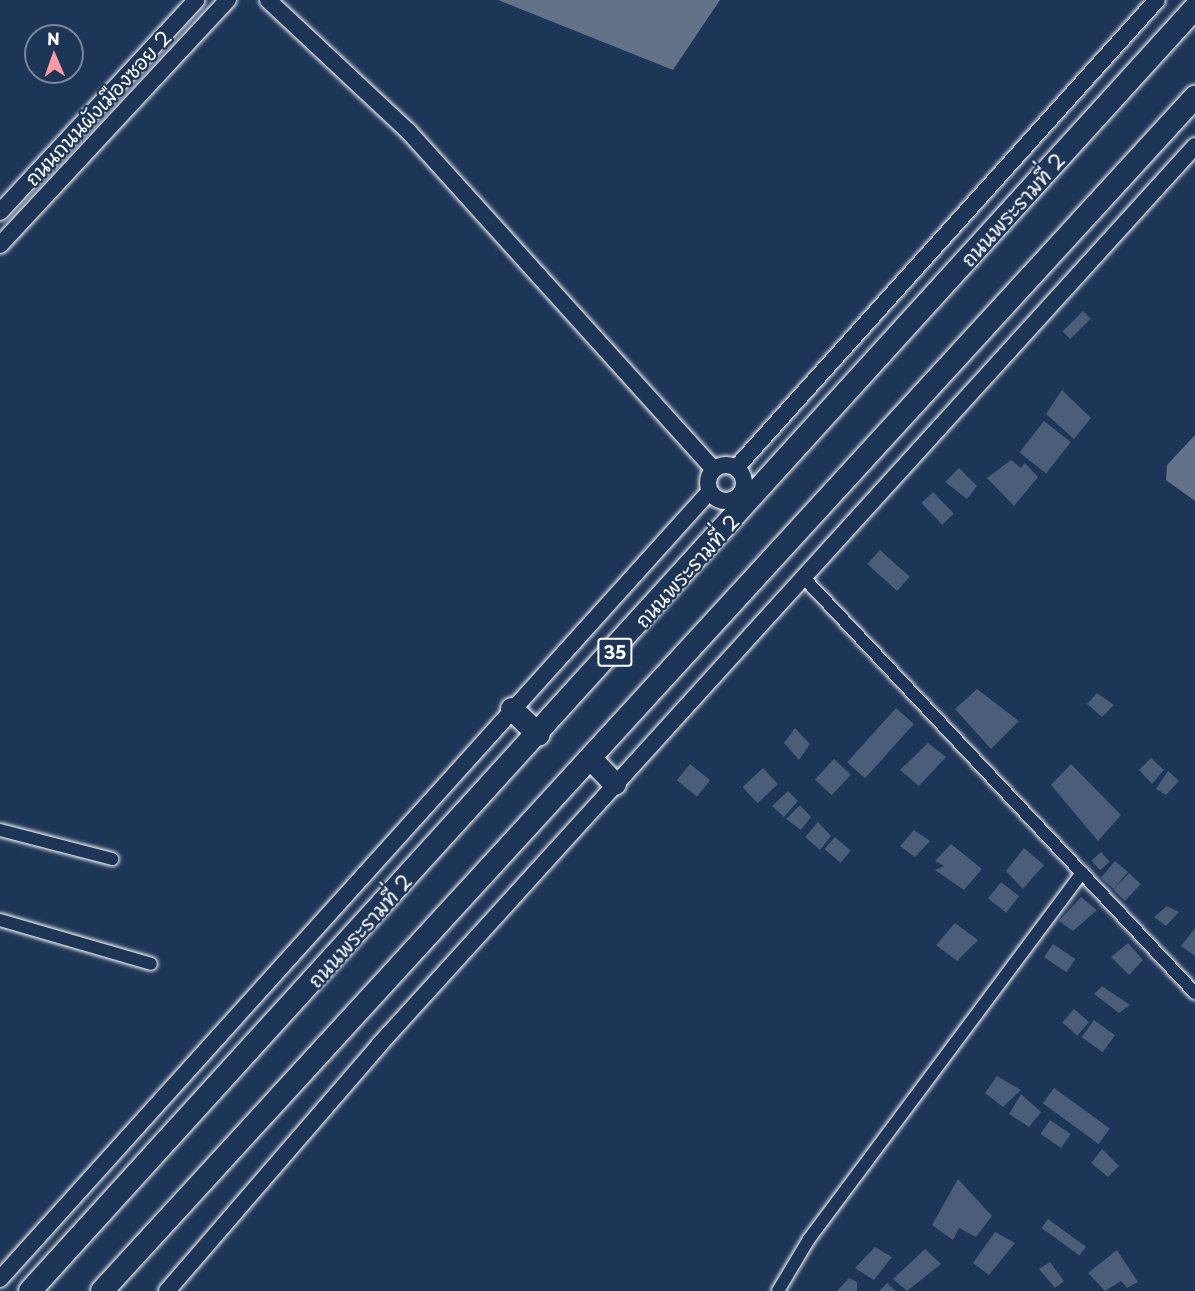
<!DOCTYPE html>
<meta charset="utf-8">
<style>
body{margin:0}
#map{position:relative;width:1195px;height:1291px;overflow:hidden;background:#1d3557;font-family:"Playpen Sans","Playpen Sans Thai",sans-serif}
div>[style]{position:absolute}
.water>*{inset:0;background:#617289}
.building>*{inset:0;background:#4a5d79;transform-origin:0 0}
.roads{filter:drop-shadow(0 0 2px #fff) drop-shadow(0 0 2px #fff)}
.street>*{height:12px;margin:-6px;padding:0 6px;transform-origin:6px;border-radius:6px;background:#1d3557}
.secondary>*{height:16px;margin:-8px;padding:0 8px;transform-origin:8px;border-radius:8px;background:#1d3557}
.secondary>.ring{margin:-8px;padding:0;box-sizing:content-box;background:none;border:16px solid #1d3557;border-radius:50%}
.highway>*{height:22px;margin:-11px;padding:0 11px;transform-origin:11px;border-radius:11px;background:#1d3557}
span{translate:-50% -50%;white-space:nowrap;text-align:center;line-height:1.15;-webkit-text-stroke:4.5px #1d3557;paint-order:stroke}
.shield-label span{padding:2px 4px;background:#1d3557;border:2px solid;border-radius:4px;-webkit-text-stroke-width:0}
.shield-label{font-size:18px;color:#fff;font-weight:700}
.street-label{font-size:20px;color:#fff}
.north{position:absolute;left:24px;top:24px;width:60px;height:60px;box-sizing:border-box;background:#1d3557;border:2px solid #77869a;border-radius:50%;rotate:358deg;font-size:16px;font-weight:700;line-height:24px;text-align:center;color:#fff}
.north::after{content:'';display:block;margin:auto;width:21px;height:27px;background:#ff9aa2;clip-path:polygon(50% 0,100% 100%,50% 72%,0 100%)}
</style>
<div id="map">
<div class="water">
<i style="clip-path:polygon(498px 0,720px 0,673px 70px)"></i>
<i style="clip-path:polygon(1195px 435px,1195px 501px,1166px 480px,1167px 465px)"></i>
</div>
<div class="building">
<i style="left:1083px;top:311px;width:11px;height:29px;rotate:45deg"></i>
<i style="clip-path:polygon(1062px 390px,1091px 418px,1074px 439px,1046px 414px)"></i>
<i style="left:1044px;top:421px;width:34px;height:40px;rotate:38deg"></i>
<i style="clip-path:polygon(1011px 460px,1021px 468px,1025px 463px,1038px 477px,1014px 506px,987px 478px)"></i>
<i style="clip-path:polygon(959px 468px,977px 486px,967px 499px,945px 482px)"></i>
<i style="left:933px;top:492px;width:30px;height:16px;rotate:46deg"></i>
<i style="left:880px;top:550px;width:40px;height:19px;rotate:42deg"></i>
<i style="clip-path:polygon(977px 689px,1019px 721px,991px 749px,955px 709px)"></i>
<i style="clip-path:polygon(1097px 693px,1114px 705px,1102px 717px,1087px 704px)"></i>
<i style="left:896px;top:708px;width:24px;height:73px;rotate:42deg"></i>
<i style="clip-path:polygon(795px 728px,810px 744px,799px 760px,784px 743px)"></i>
<i style="clip-path:polygon(928px 743px,946px 757px,919px 786px,900px 770px)"></i>
<i style="clip-path:polygon(1151px 758px,1164px 770px,1152px 784px,1139px 770px)"></i>
<i style="left:834px;top:759px;width:23px;height:28px;rotate:43deg"></i>
<i style="left:690px;top:764px;width:26px;height:21px;rotate:39deg"></i>
<i style="clip-path:polygon(1071px 764px,1121px 815px,1098px 841px,1051px 785px)"></i>
<i style="left:763px;top:768px;width:22px;height:28px;rotate:47deg"></i>
<i style="clip-path:polygon(1168px 771px,1179px 781px,1166px 795px,1156px 789px)"></i>
<i style="clip-path:polygon(788px 791px,798px 801px,784px 817px,772px 806px)"></i>
<i style="clip-path:polygon(800px 805px,811px 817px,801px 830px,786px 819px)"></i>
<i style="clip-path:polygon(818px 822px,831px 836px,820px 850px,805px 837px)"></i>
<i style="clip-path:polygon(914px 830px,930px 841px,915px 857px,900px 846px)"></i>
<i style="left:835px;top:837px;width:21px;height:16px;rotate:41deg"></i>
<i style="clip-path:polygon(951px 844px,982px 869px,964px 890px,935px 870px,944px 866px,935px 861px)"></i>
<i style="clip-path:polygon(1024px 848px,1044px 865px,1023px 889px,1006px 871px)"></i>
<i style="left:1101px;top:852px;width:13px;height:13px;rotate:48deg"></i>
<i style="left:1115px;top:861px;width:17px;height:22px;rotate:40deg"></i>
<i style="left:1129px;top:873px;width:16px;height:23px;rotate:43deg"></i>
<i style="left:1001px;top:882px;width:23px;height:21px;rotate:38deg"></i>
<i style="clip-path:polygon(1081px 897px,1097px 910px,1073px 931px,1059px 921px)"></i>
<i style="clip-path:polygon(1167px 906px,1179px 912px,1166px 926px,1154px 917px)"></i>
<i style="clip-path:polygon(955px 923px,978px 940px,957px 961px,936px 945px)"></i>
<i style="clip-path:polygon(1195px 928px,1195px 956px,1181px 946px)"></i>
<i style="clip-path:polygon(1128px 943px,1143px 960px,1129px 975px,1111px 957px)"></i>
<i style="left:1053px;top:944px;width:27px;height:16px;rotate:34deg"></i>
<i style="clip-path:polygon(1102px 986px,1130px 1005px,1119px 1013px,1094px 994px)"></i>
<i style="left:1074px;top:1009px;width:20px;height:18px;rotate:41deg"></i>
<i style="left:1094px;top:1020px;width:26px;height:21px;rotate:36deg"></i>
<i style="clip-path:polygon(997px 1076px,1021px 1090px,1003px 1107px,985px 1093px)"></i>
<i style="left:1054px;top:1088px;width:69px;height:19px;rotate:36deg"></i>
<i style="clip-path:polygon(1021px 1094px,1041px 1112px,1029px 1127px,1009px 1114px)"></i>
<i style="left:1050px;top:1120px;width:25px;height:17px;rotate:34deg"></i>
<i style="clip-path:polygon(1102px 1149px,1119px 1166px,1108px 1177px,1091px 1163px)"></i>
<i style="clip-path:polygon(958px 1179px,992px 1216px,976px 1237px,959px 1228px,953px 1240px,932px 1225px)"></i>
<i style="left:1048px;top:1219px;width:47px;height:11px;rotate:36deg"></i>
<i style="clip-path:polygon(995px 1232px,1015px 1243px,989px 1275px,973px 1263px)"></i>
<i style="clip-path:polygon(875px 1247px,892px 1257px,874px 1280px,855px 1268px)"></i>
<i style="clip-path:polygon(925px 1249px,941px 1264px,907px 1291px,893px 1279px)"></i>
<i style="clip-path:polygon(1117px 1250px,1138px 1282px,1127px 1288px,1121px 1281px,1105px 1291px,1088px 1273px)"></i>
<i style="clip-path:polygon(1050px 1262px,1064px 1281px,1055px 1288px,1039px 1269px)"></i>
<i style="clip-path:polygon(849px 1278px,857px 1282px,857px 1291px,837px 1291px)"></i>
<i style="clip-path:polygon(887px 1283px,896px 1291px,879px 1291px)"></i>
</div>
<div class="roads">
<div class="street">
<i style="left:803px;top:577px;width:572px;rotate:46.7deg"></i>
<i style="left:0;top:830px;width:116px;rotate:14.5deg"></i>
<i style="left:0;top:920px;width:157px;rotate:16.2deg"></i>
<i style="left:778px;top:1291px;width:61px;rotate:-59.2deg"></i>
<i style="left:809px;top:1239px;width:457px;rotate:-53.3deg"></i>
</div>
<div class="secondary">
<i style="left:268px;top:0;width:193px;rotate:43.1deg"></i>
<i style="left:409px;top:132px;width:454px;rotate:47.9deg"></i>
<i style="left:0;top:212px;width:289px;rotate:-47.2deg"></i>
<i style="left:0;top:245px;width:335px;rotate:-47.1deg"></i>
<i class="ring" style="left:708px;top:465px;width:20px;height:20px"></i>
<i style="left:736px;top:468px;width:629px;rotate:-48.03deg"></i>
<i style="left:0;top:1279px;width:1059px;rotate:-47.98deg"></i>
<i style="left:167px;top:1291px;width:325px;rotate:-49.2deg"></i>
<i style="left:379px;top:1045px;width:1214px;rotate:-47.77deg"></i>
</div>
<div class="highway">
<i style="left:512px;top:709px;width:37px;rotate:44deg"></i>
<i style="left:590px;top:758px;width:36px;rotate:46deg"></i>
<i style="left:30px;top:1291px;width:1733px;rotate:-47.76deg"></i>
<i style="left:102px;top:1291px;width:1619px;rotate:-47.53deg"></i>
</div>
</div>
<div class="shield-label">
<span style="left:615px;top:652px">35</span>
</div>
<div class="street-label">
<span style="left:98px;top:108px;rotate:-47deg">ถนนถนนผังเมืองซอย 2</span>
<span style="left:1013px;top:210px;rotate:-48deg">ถนนพระรามที่ 2</span>
<span style="left:687px;top:571px;rotate:-48deg">ถนนพระรามที่ 2</span>
<span style="left:360px;top:931px;rotate:-48deg">ถนนพระรามที่ 2</span>
</div>
<div class="north">N</div>
</div>
